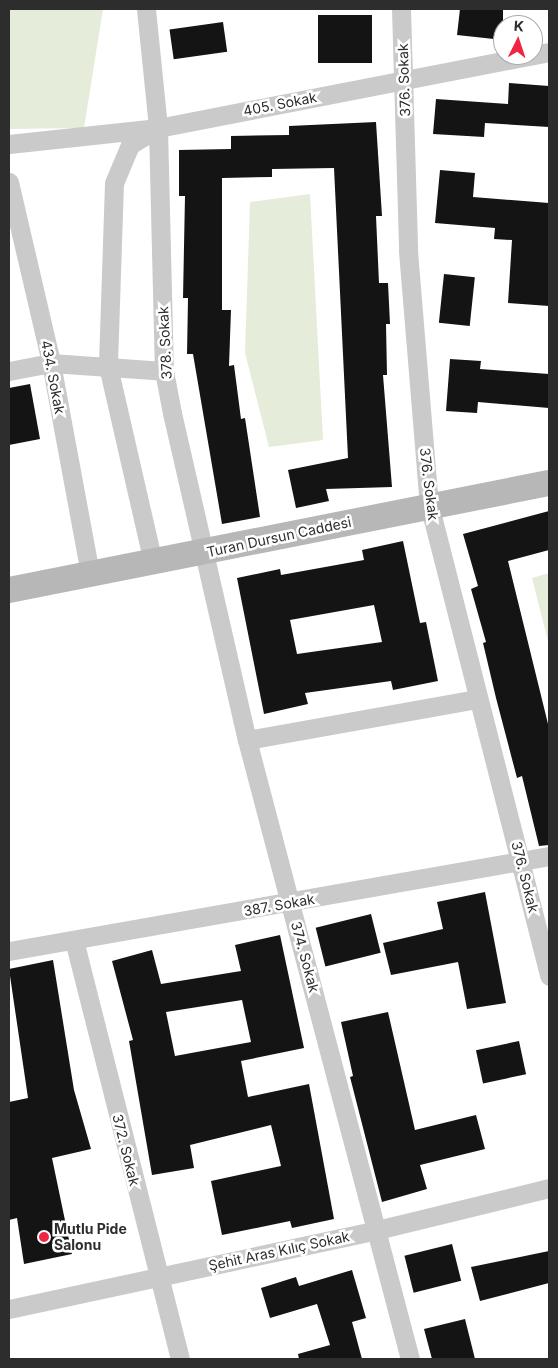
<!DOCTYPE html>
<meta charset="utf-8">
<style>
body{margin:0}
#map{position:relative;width:558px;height:1368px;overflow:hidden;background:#fff;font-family:Inter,sans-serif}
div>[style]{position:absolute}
.green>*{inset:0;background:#e5ecda}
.building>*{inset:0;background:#141414;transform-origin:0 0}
.street>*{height:19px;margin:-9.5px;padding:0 9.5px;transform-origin:9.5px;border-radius:9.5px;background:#cacaca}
.secondary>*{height:26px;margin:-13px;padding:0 13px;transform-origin:13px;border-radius:13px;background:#b7b7b7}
.dots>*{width:14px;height:14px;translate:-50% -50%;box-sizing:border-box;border:2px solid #fff;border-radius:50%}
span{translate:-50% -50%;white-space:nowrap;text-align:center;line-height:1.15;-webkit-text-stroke:5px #fff;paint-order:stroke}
.street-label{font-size:14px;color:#2d2d2d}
.poi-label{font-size:14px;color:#2d2d2d;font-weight:700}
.left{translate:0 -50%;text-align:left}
.frame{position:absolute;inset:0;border:10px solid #2d2d2d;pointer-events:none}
.north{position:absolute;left:493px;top:15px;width:50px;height:50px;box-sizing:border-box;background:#fff;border:1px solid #ababab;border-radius:50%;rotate:4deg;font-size:14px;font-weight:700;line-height:20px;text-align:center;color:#2d2d2d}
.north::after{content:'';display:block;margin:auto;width:18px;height:22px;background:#ef2543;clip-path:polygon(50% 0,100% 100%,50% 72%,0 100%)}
</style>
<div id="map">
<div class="green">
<i style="clip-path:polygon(9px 9px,103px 9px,84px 128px,9px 129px)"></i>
<i style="clip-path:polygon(310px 194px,323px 440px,269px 447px,245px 353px,250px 202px)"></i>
<i style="clip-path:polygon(549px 573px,549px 645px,532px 578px)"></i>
</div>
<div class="building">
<i style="clip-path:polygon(460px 9px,503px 9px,503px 40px,457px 35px)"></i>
<i style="left:318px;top:15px;width:54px;height:48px"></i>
<i style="left:223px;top:22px;width:30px;height:54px;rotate:82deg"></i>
<i style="clip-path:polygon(509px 83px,549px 86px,549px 127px,485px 123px,484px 137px,433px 134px,436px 99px,508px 104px)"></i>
<i style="clip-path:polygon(376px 122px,382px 216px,376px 216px,379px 283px,388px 283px,390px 324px,386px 324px,387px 375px,383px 375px,392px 487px,326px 489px,329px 501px,296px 508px,288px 470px,348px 458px,334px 168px,272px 169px,272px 177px,222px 178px,222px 310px,231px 310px,229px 366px,234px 365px,241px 419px,245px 418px,260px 517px,222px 524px,193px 354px,187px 354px,188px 298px,183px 298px,185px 196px,179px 196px,179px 150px,231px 149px,231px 136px,289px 135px,289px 126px)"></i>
<i style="clip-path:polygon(440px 170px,475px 173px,473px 197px,549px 203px,549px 306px,508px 303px,512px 240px,494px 239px,495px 228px,435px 223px)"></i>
<i style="left:444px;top:274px;width:31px;height:49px;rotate:6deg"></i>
<i style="clip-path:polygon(450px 359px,481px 361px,480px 369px,549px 374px,549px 408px,478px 402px,477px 413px,446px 411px)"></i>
<i style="clip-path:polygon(30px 384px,40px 439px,9px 445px,9px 388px)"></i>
<i style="clip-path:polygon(549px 511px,549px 550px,508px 561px,549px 728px,549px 845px,539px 846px,522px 776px,517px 778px,496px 698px,483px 643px,486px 642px,471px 589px,478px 586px,463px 534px)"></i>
<i style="clip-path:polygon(evenodd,403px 541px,420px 623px,426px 622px,438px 681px,393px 690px,391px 681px,305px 693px,308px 704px,264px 714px,237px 578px,280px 569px,281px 575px,364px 560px,362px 550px,403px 541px,374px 605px,382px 642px,297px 654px,290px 620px,374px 605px)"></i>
<i style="clip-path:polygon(485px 892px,506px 1003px,467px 1009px,458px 962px,391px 975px,383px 943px,443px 929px,437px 902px)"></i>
<i style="left:371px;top:914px;width:40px;height:57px;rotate:76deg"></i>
<i style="clip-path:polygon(evenodd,280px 935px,304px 1048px,241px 1061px,248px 1097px,309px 1084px,334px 1219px,292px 1228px,290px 1221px,222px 1235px,211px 1181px,281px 1166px,271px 1125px,190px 1145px,194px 1168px,152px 1175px,129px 1041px,133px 1040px,112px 961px,152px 950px,161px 984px,241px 971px,235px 945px,280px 935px,242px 1000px,251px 1042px,175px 1056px,166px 1012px,242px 1000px)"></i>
<i style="clip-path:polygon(53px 960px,74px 1090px,91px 1149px,52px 1158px,72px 1254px,24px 1264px,17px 1218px,9px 1220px,9px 1102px,28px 1098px,9px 969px)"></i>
<i style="clip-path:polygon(388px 1012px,415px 1130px,476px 1115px,485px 1149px,420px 1165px,427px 1189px,382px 1202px,350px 1077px,353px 1076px,341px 1022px)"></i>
<i style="left:519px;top:1041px;width:34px;height:44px;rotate:78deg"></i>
<i style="left:452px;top:1244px;width:38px;height:49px;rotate:76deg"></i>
<i style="clip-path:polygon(549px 1251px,549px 1283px,480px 1301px,471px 1267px)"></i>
<i style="clip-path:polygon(352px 1270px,366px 1318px,352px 1322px,362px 1359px,299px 1359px,298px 1354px,330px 1345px,317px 1304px,270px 1318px,261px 1288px,296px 1277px,299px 1286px)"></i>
<i style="clip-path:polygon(465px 1319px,475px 1359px,432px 1359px,424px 1329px)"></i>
</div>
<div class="street">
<i style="left:146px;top:9px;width:120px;rotate:84.2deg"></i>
<i style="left:158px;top:128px;width:243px;rotate:88.6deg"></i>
<i style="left:164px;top:371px;width:43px;rotate:79.2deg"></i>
<i style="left:172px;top:413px;width:335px;rotate:77.1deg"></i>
<i style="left:247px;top:740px;width:640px;rotate:75.25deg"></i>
<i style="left:401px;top:9px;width:242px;rotate:88.3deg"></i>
<i style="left:408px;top:251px;width:254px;rotate:85.3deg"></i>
<i style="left:429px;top:504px;width:487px;rotate:75.7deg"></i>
<i style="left:153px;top:131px;width:27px;rotate:149deg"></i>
<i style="left:130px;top:145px;width:41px;rotate:112.8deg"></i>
<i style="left:114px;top:183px;width:183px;rotate:91.9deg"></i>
<i style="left:108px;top:366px;width:202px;rotate:77.1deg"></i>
<i style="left:9px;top:144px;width:150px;rotate:-6.1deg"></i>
<i style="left:158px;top:128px;width:398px;rotate:-11deg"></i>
<i style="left:9px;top:182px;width:186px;rotate:76.9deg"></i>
<i style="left:51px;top:363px;width:215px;rotate:79.5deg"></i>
<i style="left:9px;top:371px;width:43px;rotate:-10.8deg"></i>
<i style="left:51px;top:363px;width:113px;rotate:4deg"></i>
<i style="left:247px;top:740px;width:234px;rotate:-10.1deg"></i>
<i style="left:74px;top:940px;width:432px;rotate:75.8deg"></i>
<i style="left:9px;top:951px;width:548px;rotate:-9.98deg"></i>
<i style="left:9px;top:1309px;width:376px;rotate:-12.1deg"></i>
<i style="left:377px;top:1230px;width:177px;rotate:-13.7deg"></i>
</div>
<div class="secondary">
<i style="left:9px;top:590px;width:550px;rotate:-11.21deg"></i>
</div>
<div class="dots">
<i style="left:44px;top:1237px;background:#ef2543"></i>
</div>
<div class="street-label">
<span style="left:404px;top:80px;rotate:-92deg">376. Sokak</span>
<span style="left:280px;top:104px;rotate:-11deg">405. Sokak</span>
<span style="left:165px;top:343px;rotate:-93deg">378. Sokak</span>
<span style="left:53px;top:377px;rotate:79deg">434. Sokak</span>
<span style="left:429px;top:484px;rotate:83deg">376. Sokak</span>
<span style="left:279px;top:537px;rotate:-12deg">Turan Dursun Caddesi</span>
<span style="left:525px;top:877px;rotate:76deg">376. Sokak</span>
<span style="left:279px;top:905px;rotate:-10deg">387. Sokak</span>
<span style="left:305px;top:957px;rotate:75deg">374. Sokak</span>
<span style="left:126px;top:1150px;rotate:76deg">372. Sokak</span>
<span style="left:279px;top:1251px;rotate:-12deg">Şehit Aras Kılıç Sokak</span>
</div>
<div class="poi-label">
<span class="left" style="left:54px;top:1237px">Mutlu Pide<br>Salonu</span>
</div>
<div class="frame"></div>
<div class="north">K</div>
</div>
